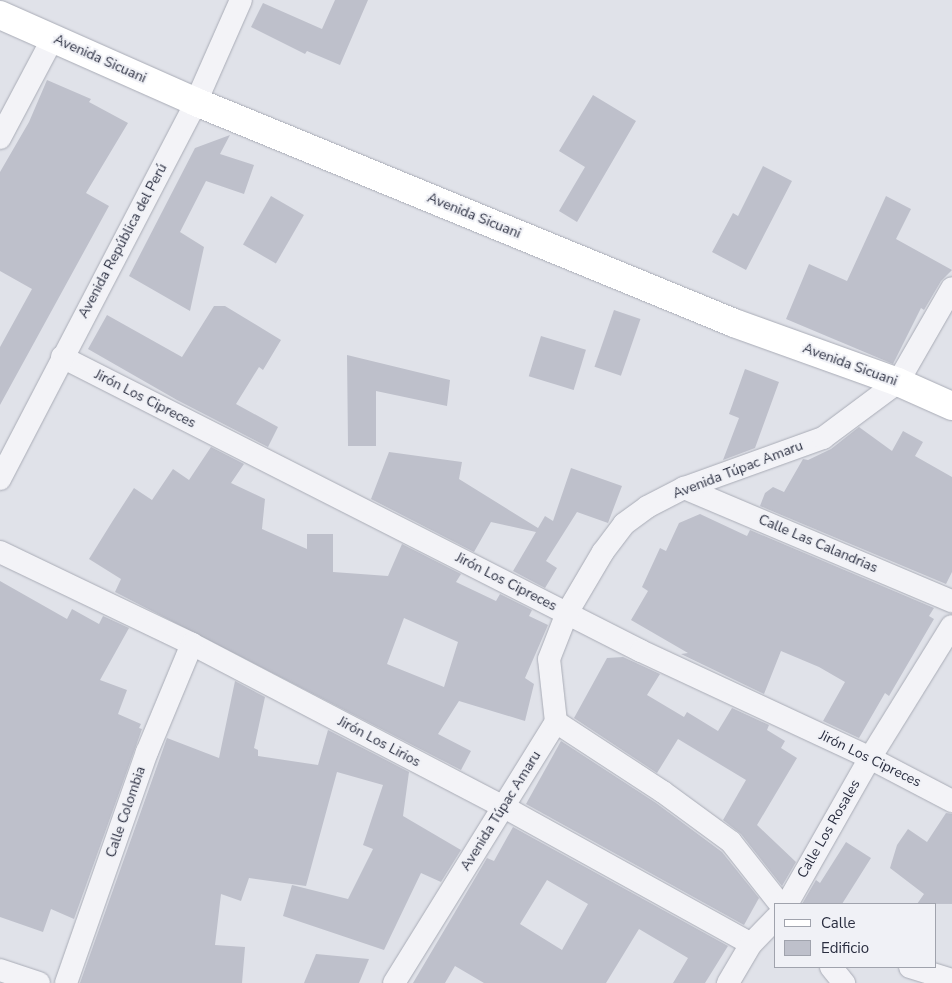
<!DOCTYPE html>
<meta charset="utf-8">
<style>
body{margin:0}
#map{position:relative;width:952px;height:983px;overflow:hidden;background:#e0e2e9;font-family:"Nunito Sans",sans-serif}
div>[style]{position:absolute}
.building>*{inset:0;background:#bec0cb;transform-origin:0 0}
.roads{filter:drop-shadow(0 0 1px #a9acb6) drop-shadow(0 0 1px #a9acb6)}
.street>*{height:22px;margin:-11px;padding:0 11px;transform-origin:11px;border-radius:11px;background:#f3f3f7}
.secondary>*{height:28px;margin:-14px;padding:0 14px;transform-origin:14px;border-radius:14px;background:#fff}
span{translate:-50% -50%;white-space:nowrap;text-align:center;line-height:1.15;-webkit-text-stroke:4px #f0f1f6;paint-order:stroke}
.street-label{font-size:14px;color:#292d3f}
.legend{position:absolute;left:774px;top:903px;width:162px;height:65px;box-sizing:border-box;background:#f0f1f6;border:1px solid #a0a3ad;margin:0;padding:6px 9px;list-style:none;font-size:15px;color:#292d3f}
.legend li{display:flex;align-items:center;gap:10px;height:25px}
.legend b{width:25px;border:1px solid #a0a3ad}
</style>
<div id="map">
<div class="building">
<i style="clip-path:polygon(335px 0,368px 0,340px 65px,307px 51px,305px 54px,251px 27px,263px 3px,322px 29px)"></i>
<i style="clip-path:polygon(47px 80px,91px 99px,89px 102px,128px 123px,86px 193px,109px 206px,0 405px,0 347px,32px 289px,0 271px,0 172px,29px 122px)"></i>
<i style="clip-path:polygon(593px 95px,636px 121px,577px 222px,559px 211px,585px 167px,559px 151px)"></i>
<i style="clip-path:polygon(230px 135px,220px 154px,254px 165px,244px 194px,206px 181px,180px 232px,204px 247px,190px 311px,129px 276px,195px 148px)"></i>
<i style="clip-path:polygon(763px 166px,792px 181px,746px 270px,712px 252px,733px 213px,738px 216px)"></i>
<i style="left:271px;top:196px;width:38px;height:56px;rotate:30deg"></i>
<i style="clip-path:polygon(886px 196px,911px 209px,896px 239px,952px 270px,941px 281px,924px 310px,921px 308px,893px 364px,786px 319px,809px 264px,847px 281px)"></i>
<i style="clip-path:polygon(214px 306px,225px 306px,281px 340px,263px 370px,259px 367px,236px 404px,278px 427px,268px 447px,177px 400px,88px 349px,107px 315px,182px 357px)"></i>
<i style="left:614px;top:310px;width:28px;height:60px;rotate:19deg"></i>
<i style="left:541px;top:336px;width:47px;height:42px;rotate:17deg"></i>
<i style="clip-path:polygon(347px 355px,450px 380px,447px 406px,376px 391px,376px 446px,348px 446px)"></i>
<i style="clip-path:polygon(745px 369px,779px 382px,755px 448px,723px 460px,739px 418px,729px 414px)"></i>
<i style="clip-path:polygon(859px 427px,892px 451px,903px 431px,923px 442px,915px 456px,952px 477px,952px 572px,946px 584px,760px 506px,765px 493px,773px 487px,784px 492px,803px 459px,808px 460px,831px 449px)"></i>
<i style="clip-path:polygon(evenodd,211px 447px,244px 464px,231px 483px,265px 499px,262px 529px,307px 549px,307px 534px,333px 534px,333px 572px,388px 576px,402px 544px,461px 574px,456px 582px,496px 601px,500px 594px,532px 610px,529px 616px,548px 625px,525px 678px,534px 684px,525px 721px,459px 701px,438px 734px,471px 751px,461px 770px,115px 592px,121px 579px,89px 559px,112px 522px,134px 488px,152px 500px,173px 469px,189px 480px,211px 447px,404px 618px,458px 642px,444px 687px,387px 664px,404px 618px)"></i>
<i style="clip-path:polygon(389px 452px,462px 462px,459px 479px,538px 528px,545px 516px,553px 521px,571px 468px,622px 486px,608px 523px,577px 512px,546px 561px,557px 568px,545px 588px,513px 571px,536px 532px,491px 522px,474px 552px,371px 499px)"></i>
<i style="clip-path:polygon(700px 514px,747px 536px,750px 530px,934px 608px,929px 616px,934px 619px,889px 696px,885px 693px,859px 738px,823px 721px,845px 682px,819px 667px,781px 651px,764px 694px,681px 654px,688px 653px,631px 620px,648px 591px,642px 587px,660px 548px,666px 551px,679px 523px)"></i>
<i style="clip-path:polygon(0 581px,67px 619px,72px 609px,99px 624px,103px 616px,129px 628px,100px 680px,127px 690px,118px 714px,141px 724px,139px 728px,142px 729px,74px 919px,51px 909px,43px 932px,0 917px)"></i>
<i style="clip-path:polygon(623px 657px,660px 674px,647px 695px,684px 717px,687px 712px,718px 731px,732px 708px,769px 725px,767px 730px,785px 741px,781px 748px,797px 758px,757px 825px,796px 862px,782px 886px,741px 834px,723px 820px,746px 780px,678px 739px,657px 773px,574px 718px,607px 658px)"></i>
<i style="clip-path:polygon(235px 681px,265px 697px,254px 748px,258px 750px,258px 756px,318px 765px,328px 730px,409px 772px,403px 816px,461px 850px,441px 882px,421px 873px,384px 950px,283px 916px,292px 885px,348px 899px,373px 849px,363px 845px,383px 785px,337px 772px,306px 886px,249px 878px,241px 901px,221px 894px,215px 945px,245px 947px,242px 983px,80px 983px,167px 738px,219px 758px)"></i>
<i style="clip-path:polygon(561px 741px,656px 803px,722px 852px,759px 898px,744px 925px,526px 804px)"></i>
<i style="clip-path:polygon(946px 813px,952px 814px,952px 904px,917px 904px,924px 894px,890px 868px,897px 845px,908px 829px,927px 842px)"></i>
<i style="clip-path:polygon(evenodd,513px 827px,728px 946px,705px 983px,673px 983px,688px 958px,639px 929px,606px 983px,484px 983px,455px 966px,445px 983px,413px 983px,487px 858px,494px 861px,513px 827px,547px 880px,588px 904px,562px 950px,520px 924px,547px 880px)"></i>
<i style="clip-path:polygon(846px 842px,871px 858px,842px 904px,802px 904px,816px 880px,820px 883px)"></i>
<i style="clip-path:polygon(316px 954px,369px 959px,359px 983px,304px 983px)"></i>
</div>
<div class="roads">
<div class="street">
<i style="left:0;top:138px;width:113px;rotate:-62.1deg"></i>
<i style="left:62px;top:357px;width:649px;rotate:26.92deg"></i>
<i style="left:641px;top:651px;width:253px;rotate:25deg"></i>
<i style="left:870px;top:758px;width:93px;rotate:27.7deg"></i>
<i style="left:0;top:479px;width:425px;rotate:-62.5deg"></i>
<i style="left:196px;top:102px;width:111px;rotate:-66.2deg"></i>
<i style="left:684px;top:488px;width:291px;rotate:22.9deg"></i>
<i style="left:0;top:552px;width:213px;rotate:25.6deg"></i>
<i style="left:192px;top:644px;width:352px;rotate:27.6deg"></i>
<i style="left:504px;top:807px;width:282px;rotate:29deg"></i>
<i style="left:556px;top:722px;width:128px;rotate:33.2deg"></i>
<i style="left:663px;top:792px;width:84px;rotate:36.3deg"></i>
<i style="left:731px;top:842px;width:79px;rotate:51.7deg"></i>
<i style="left:787px;top:904px;width:168px;rotate:-60.4deg"></i>
<i style="left:870px;top:758px;width:155px;rotate:-58.2deg"></i>
<i style="left:831px;top:967px;width:21px;rotate:51deg"></i>
<i style="left:910px;top:967px;width:44px;rotate:17.2deg"></i>
<i style="left:0;top:970px;width:41px;rotate:18.4deg"></i>
<i style="left:66px;top:983px;width:245px;rotate:-70.7deg"></i>
<i style="left:147px;top:752px;width:117px;rotate:-67.4deg"></i>
<i style="left:394px;top:983px;width:307px;rotate:-58.2deg"></i>
<i style="left:556px;top:722px;width:63px;rotate:-96.3deg"></i>
<i style="left:549px;top:659px;width:49px;rotate:-68.6deg"></i>
<i style="left:567px;top:613px;width:71px;rotate:-59.5deg"></i>
<i style="left:603px;top:552px;width:35px;rotate:-53deg"></i>
<i style="left:624px;top:524px;width:29px;rotate:-36deg"></i>
<i style="left:647px;top:507px;width:42px;rotate:-27.2deg"></i>
<i style="left:684px;top:488px;width:148px;rotate:-19.8deg"></i>
<i style="left:823px;top:438px;width:94px;rotate:-36.7deg"></i>
<i style="left:898px;top:382px;width:108px;rotate:-60.1deg"></i>
<i style="left:728px;top:983px;width:45px;rotate:-59.5deg"></i>
<i style="left:751px;top:944px;width:36px;rotate:-46deg"></i>
</div>
<div class="secondary">
<i style="left:0;top:15px;width:214px;rotate:23.9deg"></i>
<i style="left:196px;top:102px;width:582px;rotate:22.33deg"></i>
<i style="left:734px;top:323px;width:174px;rotate:19.8deg"></i>
<i style="left:898px;top:382px;width:59px;rotate:24deg"></i>
</div>
</div>
<div class="street-label">
<span style="left:100px;top:59px;rotate:24deg">Avenida Sicuani</span>
<span style="left:474px;top:216px;rotate:22deg">Avenida Sicuani</span>
<span style="left:123px;top:241px;rotate:-62deg">Avenida República del Perú</span>
<span style="left:850px;top:365px;rotate:20deg">Avenida Sicuani</span>
<span style="left:145px;top:399px;rotate:27deg">Jirón Los Cipreces</span>
<span style="left:738px;top:470px;rotate:-21deg">Avenida Túpac Amaru</span>
<span style="left:818px;top:544px;rotate:23deg">Calle Las Calandrias</span>
<span style="left:506px;top:582px;rotate:27deg">Jirón Los Cipreces</span>
<span style="left:379px;top:742px;rotate:28deg">Jirón Los Lirios</span>
<span style="left:870px;top:759px;rotate:26deg">Jirón Los Cipreces</span>
<span style="left:501px;top:811px;rotate:-58deg">Avenida Túpac Amaru</span>
<span style="left:126px;top:812px;rotate:-71deg">Calle Colombia</span>
<span style="left:829px;top:829px;rotate:-60deg">Calle Los Rosales</span>
</div>
<ul class="legend">
<li><b style="height:6px;background:#fff"></b>Calle</li>
<li><b style="height:14px;background:#bec0cb"></b>Edificio</li>
</ul>
</div>
